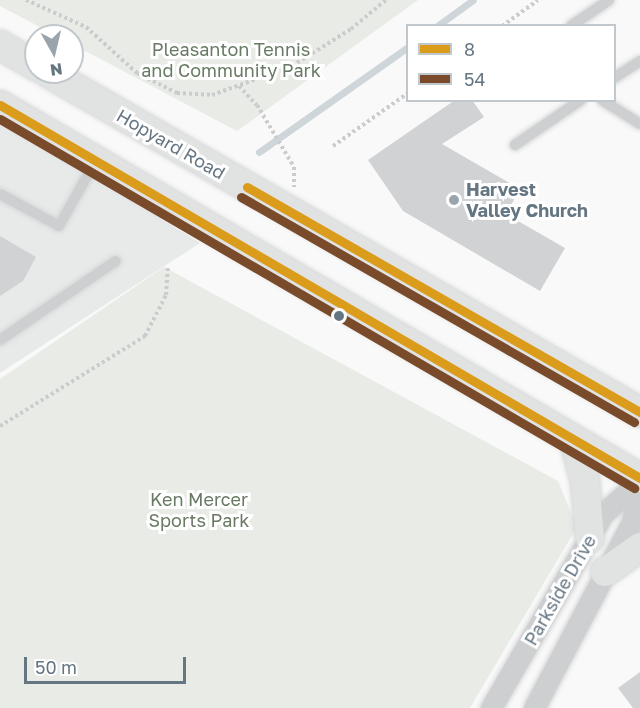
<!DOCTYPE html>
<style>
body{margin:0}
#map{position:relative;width:640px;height:708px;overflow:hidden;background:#f9f9f9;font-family:"Golos Text",sans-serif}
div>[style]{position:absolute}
.built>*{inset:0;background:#e8e9e9}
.green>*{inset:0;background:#e8ebe6}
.stream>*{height:7px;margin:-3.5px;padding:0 3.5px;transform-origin:3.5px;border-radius:3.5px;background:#ced6d9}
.building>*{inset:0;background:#d0d2d3}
.path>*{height:4px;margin-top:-2px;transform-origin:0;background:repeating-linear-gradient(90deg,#cbcccd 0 3px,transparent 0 6px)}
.roads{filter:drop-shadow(0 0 2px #d5d6d7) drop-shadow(0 0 2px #d5d6d7)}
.lane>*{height:10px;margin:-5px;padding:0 5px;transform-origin:5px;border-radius:5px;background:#cecfd0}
.street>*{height:21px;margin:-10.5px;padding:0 10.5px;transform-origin:10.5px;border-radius:10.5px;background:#cecfd0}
.secondary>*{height:28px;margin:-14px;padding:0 14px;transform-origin:14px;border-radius:14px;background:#e1e2e2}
.bus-1>*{height:9px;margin:-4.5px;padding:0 4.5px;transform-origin:4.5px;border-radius:4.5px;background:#da9c1a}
.bus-2>*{height:9px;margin:-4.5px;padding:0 4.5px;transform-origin:4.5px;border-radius:4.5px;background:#7a4b2a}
.dots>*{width:16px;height:16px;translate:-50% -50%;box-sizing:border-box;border:3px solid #fff;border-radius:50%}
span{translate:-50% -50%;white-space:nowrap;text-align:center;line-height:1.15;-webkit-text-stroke:6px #fff;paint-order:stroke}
.park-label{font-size:18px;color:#687a64}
.street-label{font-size:18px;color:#657683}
.poi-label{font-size:18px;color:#657683;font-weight:700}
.left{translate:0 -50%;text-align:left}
.legend{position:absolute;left:406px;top:24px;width:210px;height:78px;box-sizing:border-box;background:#fff;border:2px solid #c1c8cd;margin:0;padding:8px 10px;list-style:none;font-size:18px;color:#657683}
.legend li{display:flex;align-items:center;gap:12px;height:30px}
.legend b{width:30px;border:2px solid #c1c8cd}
.north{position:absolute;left:24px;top:24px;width:60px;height:60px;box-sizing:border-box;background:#fff;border:2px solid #c1c8cd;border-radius:50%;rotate:172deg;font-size:16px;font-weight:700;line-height:24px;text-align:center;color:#657683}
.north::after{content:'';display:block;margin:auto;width:21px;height:27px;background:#99a4ac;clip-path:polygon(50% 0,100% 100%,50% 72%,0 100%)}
.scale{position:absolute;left:24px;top:657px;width:162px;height:27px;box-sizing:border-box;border:3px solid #657683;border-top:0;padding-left:8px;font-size:18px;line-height:21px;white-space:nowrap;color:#657683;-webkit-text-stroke:4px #fff;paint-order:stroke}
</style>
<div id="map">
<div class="built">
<i style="clip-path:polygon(0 120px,200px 243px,0 373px)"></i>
</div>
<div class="green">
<i style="clip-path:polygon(0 0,418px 0,237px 131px,72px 44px,72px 36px,57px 36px,0 6px)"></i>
<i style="clip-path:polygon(164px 267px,558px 481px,577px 527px,470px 708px,0 708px,0 379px)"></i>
</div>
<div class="stream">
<i style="left:437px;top:26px;width:44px;rotate:-35.8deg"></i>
<i style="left:259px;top:152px;width:182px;rotate:-35.2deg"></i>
</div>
<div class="building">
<i style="clip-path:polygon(455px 100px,472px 100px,484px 117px,442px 144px,520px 189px,506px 214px,565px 248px,540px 291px,403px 211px,368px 160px)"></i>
<i style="clip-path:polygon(0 236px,36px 257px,23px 281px,0 296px)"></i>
<i style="clip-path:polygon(640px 672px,640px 708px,633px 708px,618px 688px)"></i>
</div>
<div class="path">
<i style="left:26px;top:0;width:66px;rotate:24.2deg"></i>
<i style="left:86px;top:27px;width:69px;rotate:42deg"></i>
<i style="left:137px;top:73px;width:45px;rotate:26.6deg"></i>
<i style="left:177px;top:93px;width:35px;rotate:3deg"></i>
<i style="left:212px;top:95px;width:85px;rotate:-19.9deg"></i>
<i style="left:292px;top:66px;width:70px;rotate:-32.1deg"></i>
<i style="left:351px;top:29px;width:45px;rotate:-39.6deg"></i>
<i style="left:502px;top:26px;width:44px;rotate:-35.8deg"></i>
<i style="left:239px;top:86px;width:26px;rotate:47deg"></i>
<i style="left:257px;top:105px;width:72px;rotate:59.2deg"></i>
<i style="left:294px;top:167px;width:20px;rotate:90deg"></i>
<i style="left:333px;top:146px;width:92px;rotate:-35.2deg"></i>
<i style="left:0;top:426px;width:171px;rotate:-31.8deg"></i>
<i style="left:145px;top:336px;width:46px;rotate:-62.9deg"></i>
<i style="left:166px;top:295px;width:27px;rotate:-86deg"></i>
</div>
<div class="roads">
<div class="lane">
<i style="left:571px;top:26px;width:46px;rotate:-34.4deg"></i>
<i style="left:614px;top:78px;width:31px;rotate:-33deg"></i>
<i style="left:602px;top:100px;width:45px;rotate:32.3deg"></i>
<i style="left:515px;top:145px;width:80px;rotate:-34.3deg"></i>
<i style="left:0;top:194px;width:67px;rotate:28.5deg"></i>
<i style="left:59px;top:226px;width:73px;rotate:-60.6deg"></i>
<i style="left:0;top:340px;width:140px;rotate:-34.3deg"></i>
</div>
<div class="street">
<i style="left:491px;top:708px;width:224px;rotate:-60deg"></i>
<i style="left:603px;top:514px;width:50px;rotate:-42.6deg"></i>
<i style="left:534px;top:708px;width:210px;rotate:-62.2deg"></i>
<i style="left:632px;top:522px;width:38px;rotate:-78deg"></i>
</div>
<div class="secondary">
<i style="left:0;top:45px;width:42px;rotate:30.3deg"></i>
<i style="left:47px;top:72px;width:684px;rotate:29.83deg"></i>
<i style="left:0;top:105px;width:741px;rotate:30.23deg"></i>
<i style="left:574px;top:440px;width:42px;rotate:75deg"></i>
<i style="left:585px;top:481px;width:57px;rotate:85deg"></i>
<i style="left:605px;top:572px;width:43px;rotate:-35.5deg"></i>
</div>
</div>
<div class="bus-1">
<i style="left:0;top:105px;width:741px;rotate:30.23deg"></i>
<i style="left:247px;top:187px;width:453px;rotate:29.8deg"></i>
</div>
<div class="bus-2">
<i style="left:0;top:119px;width:734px;rotate:30.2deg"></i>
<i style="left:241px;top:197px;width:453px;rotate:29.8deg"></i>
</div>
<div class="dots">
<i style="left:454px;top:200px;background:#99a4ac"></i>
<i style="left:339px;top:316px;background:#657683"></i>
</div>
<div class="park-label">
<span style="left:231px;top:60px">Pleasanton Tennis<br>and Community Park</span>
<span style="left:199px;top:510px">Ken Mercer<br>Sports Park</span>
</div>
<div class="street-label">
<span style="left:171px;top:144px;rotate:30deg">Hopyard Road</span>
<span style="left:560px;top:590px;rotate:-60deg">Parkside Drive</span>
</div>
<div class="poi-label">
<span class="left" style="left:466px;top:200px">Harvest<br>Valley Church</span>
</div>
<ul class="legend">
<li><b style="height:8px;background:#da9c1a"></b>8</li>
<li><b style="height:8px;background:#7a4b2a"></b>54</li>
</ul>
<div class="north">N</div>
<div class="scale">50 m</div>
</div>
